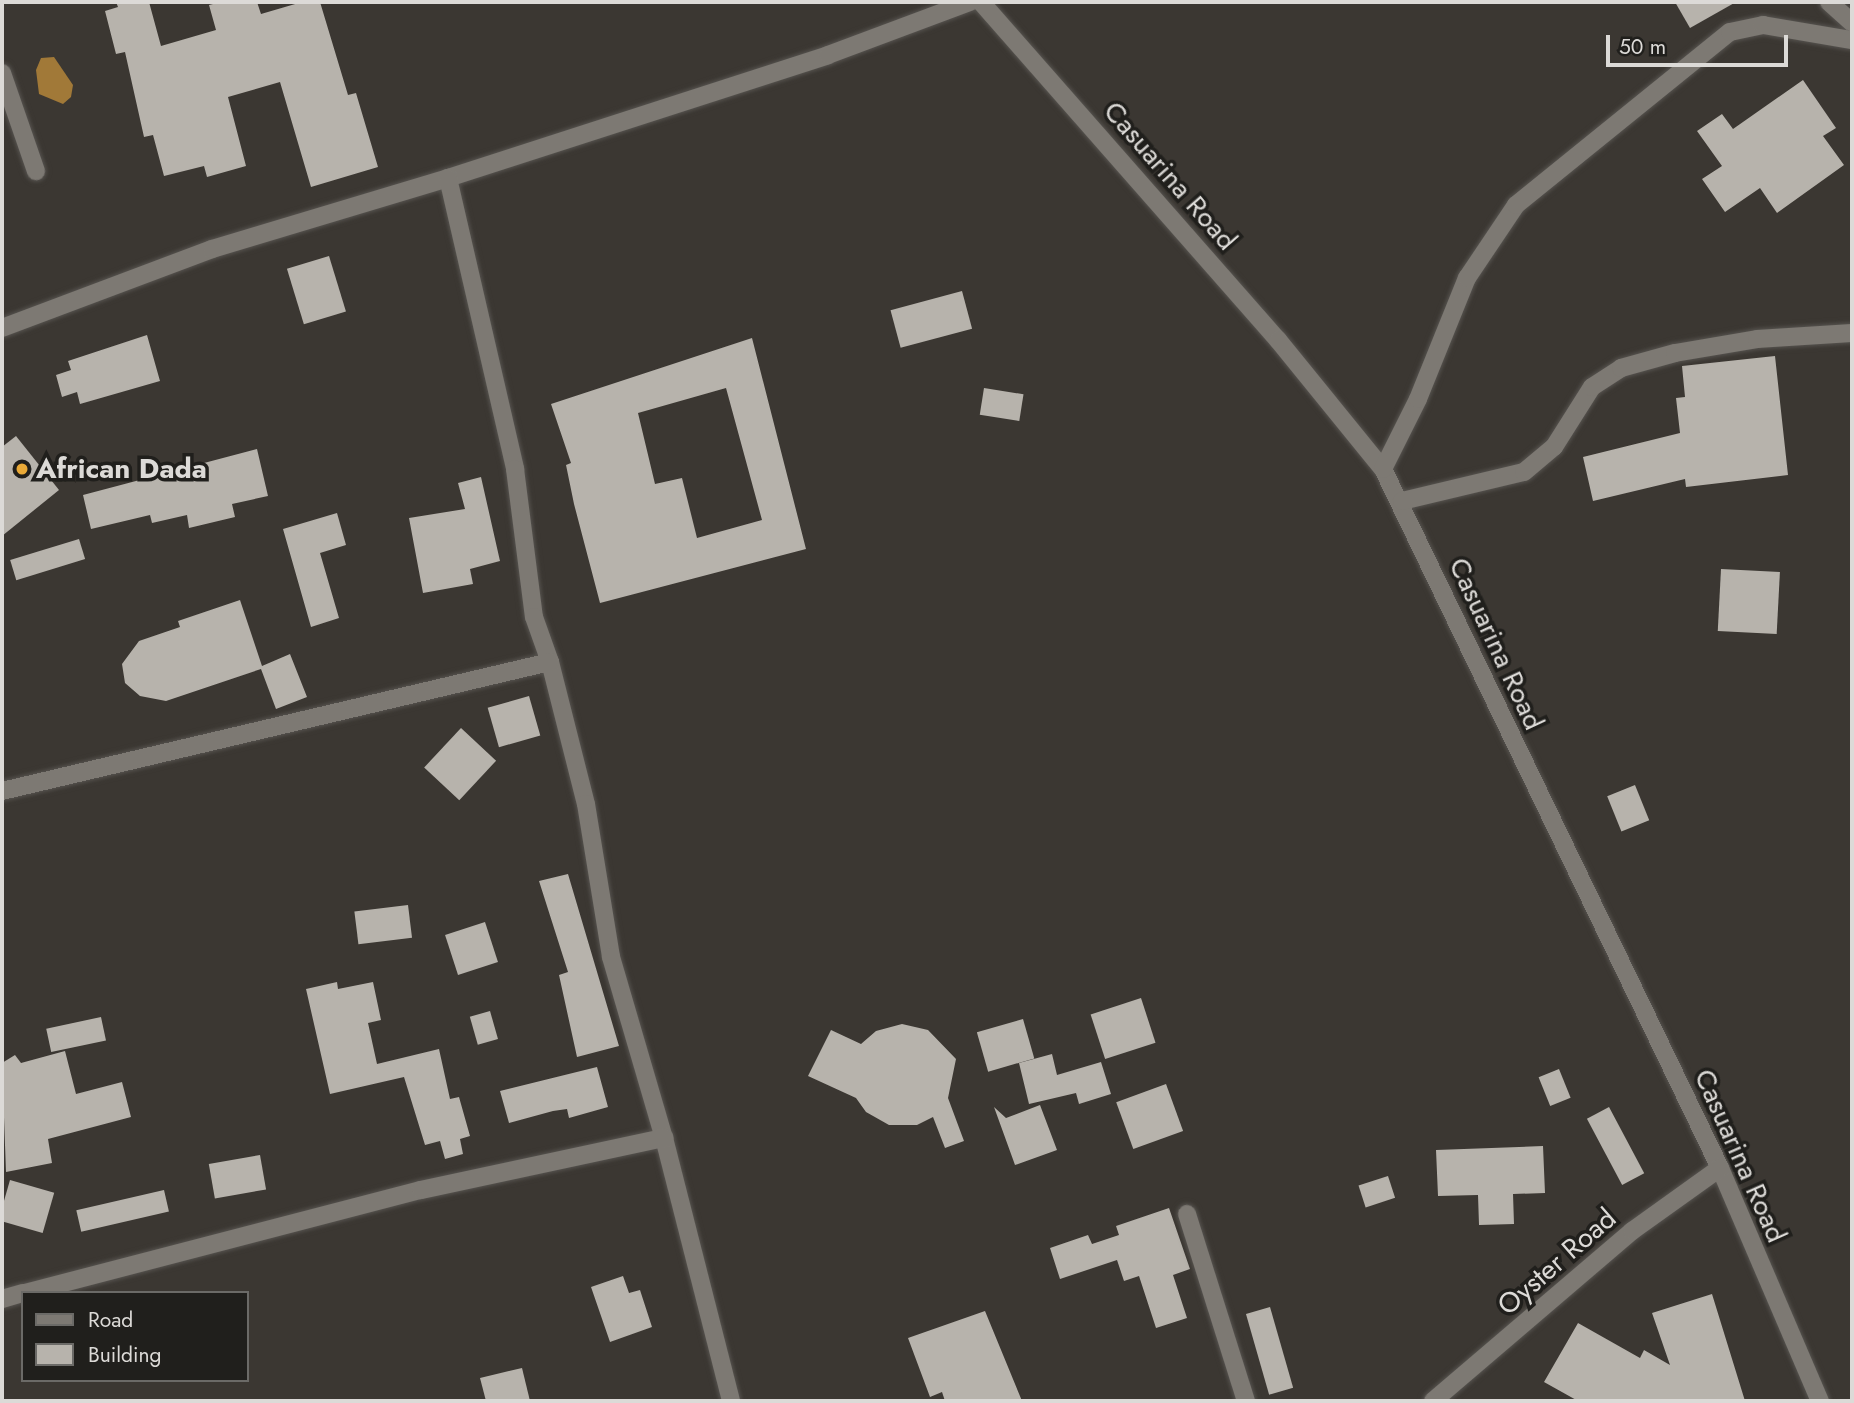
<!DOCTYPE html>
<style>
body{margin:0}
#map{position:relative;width:1854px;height:1403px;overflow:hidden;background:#3b3732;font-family:Jost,sans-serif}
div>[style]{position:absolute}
.water>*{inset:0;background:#a17938}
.building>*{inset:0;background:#b7b3ac;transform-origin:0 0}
.roads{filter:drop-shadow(0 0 2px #56534f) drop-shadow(0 0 2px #56534f)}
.minor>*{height:18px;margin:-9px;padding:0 9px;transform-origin:9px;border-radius:9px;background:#7d7973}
.dots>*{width:19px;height:19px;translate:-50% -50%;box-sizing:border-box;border:4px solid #201f1c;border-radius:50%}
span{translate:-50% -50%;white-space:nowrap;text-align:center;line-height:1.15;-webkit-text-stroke:7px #201f1c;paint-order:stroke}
.street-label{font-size:28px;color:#dcdad7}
.poi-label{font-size:28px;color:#dcdad7;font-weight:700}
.left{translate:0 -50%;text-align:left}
.frame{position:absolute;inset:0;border:4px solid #dcdad7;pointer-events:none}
.legend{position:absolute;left:21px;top:1291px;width:228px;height:91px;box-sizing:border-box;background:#201f1c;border:2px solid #6b6a67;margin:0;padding:9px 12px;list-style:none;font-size:21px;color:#dcdad7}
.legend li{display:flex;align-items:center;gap:14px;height:35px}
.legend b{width:35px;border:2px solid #6b6a67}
.scale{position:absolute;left:1606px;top:35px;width:182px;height:32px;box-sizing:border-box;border:4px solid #dcdad7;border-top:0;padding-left:9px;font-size:21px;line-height:24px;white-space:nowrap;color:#dcdad7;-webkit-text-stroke:5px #201f1c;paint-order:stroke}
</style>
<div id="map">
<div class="water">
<i style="clip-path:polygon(54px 57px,73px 85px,71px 97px,63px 104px,39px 94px,36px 70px,41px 58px)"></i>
</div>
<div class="building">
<i style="clip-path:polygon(116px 2px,149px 2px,161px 46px,216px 30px,209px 5px,221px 2px,257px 2px,261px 14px,302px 2px,320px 2px,348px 95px,356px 93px,378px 167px,311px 187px,280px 82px,228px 97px,246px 166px,207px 177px,204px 166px,164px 176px,153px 135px,144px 137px,125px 52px,116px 54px,105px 11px,118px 7px)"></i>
<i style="clip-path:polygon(1675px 2px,1736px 2px,1690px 28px)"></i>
<i style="clip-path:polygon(1803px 80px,1836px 128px,1823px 136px,1844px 165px,1777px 213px,1760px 188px,1725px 212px,1702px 179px,1722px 166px,1697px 131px,1722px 114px,1733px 129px)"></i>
<i style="left:329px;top:256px;width:58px;height:44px;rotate:73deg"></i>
<i style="left:962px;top:291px;width:39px;height:74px;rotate:75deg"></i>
<i style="clip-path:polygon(147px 335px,160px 381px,80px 404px,77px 392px,62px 397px,56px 375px,71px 370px,68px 361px)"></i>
<i style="clip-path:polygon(evenodd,752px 338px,806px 549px,600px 603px,574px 504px,566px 465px,571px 463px,551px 404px,752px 338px,726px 388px,762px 520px,697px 538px,682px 478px,655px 484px,638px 413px,726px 388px)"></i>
<i style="clip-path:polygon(1775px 356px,1788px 475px,1686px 487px,1685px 479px,1593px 501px,1583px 457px,1680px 433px,1676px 398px,1685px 397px,1682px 366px)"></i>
<i style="left:984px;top:388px;width:40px;height:27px;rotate:9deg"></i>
<i style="clip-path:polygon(16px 436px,59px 490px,2px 536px,2px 447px)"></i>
<i style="clip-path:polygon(257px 449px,268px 496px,232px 504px,235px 517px,189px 528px,187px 515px,152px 523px,150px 515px,91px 529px,83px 495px)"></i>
<i style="clip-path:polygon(481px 477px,500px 561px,470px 569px,473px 584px,423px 593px,409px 518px,465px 509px,458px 483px)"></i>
<i style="clip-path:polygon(337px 513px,346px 545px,320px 553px,339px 618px,311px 627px,283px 529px)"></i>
<i style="left:79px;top:539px;width:21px;height:72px;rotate:73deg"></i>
<i style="left:1721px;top:569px;width:59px;height:62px;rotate:3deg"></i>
<i style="clip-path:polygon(240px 600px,262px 666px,290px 654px,307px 697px,276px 709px,261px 669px,166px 701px,140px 696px,125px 683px,122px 664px,139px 641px,180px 627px,178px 621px)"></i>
<i style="left:529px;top:696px;width:41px;height:43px;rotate:74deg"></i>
<i style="left:461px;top:728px;width:48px;height:54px;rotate:43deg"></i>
<i style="left:1635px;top:785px;width:38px;height:30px;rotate:68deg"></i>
<i style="clip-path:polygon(568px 874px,619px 1046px,577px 1057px,559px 975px,568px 972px,539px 881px)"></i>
<i style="left:408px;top:905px;width:33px;height:54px;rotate:83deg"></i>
<i style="left:485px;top:922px;width:42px;height:42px;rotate:72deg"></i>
<i style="clip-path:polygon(337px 982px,338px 989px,373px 982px,381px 1020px,368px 1023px,377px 1064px,439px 1049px,450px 1099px,459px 1097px,470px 1136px,460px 1139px,463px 1154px,445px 1159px,440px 1141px,425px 1145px,404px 1077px,330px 1094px,306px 989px)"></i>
<i style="left:1141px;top:998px;width:47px;height:53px;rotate:72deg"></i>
<i style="left:490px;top:1011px;width:29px;height:21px;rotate:74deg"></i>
<i style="left:101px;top:1017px;width:24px;height:56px;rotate:78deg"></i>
<i style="left:1023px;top:1019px;width:41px;height:48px;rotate:74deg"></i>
<i style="clip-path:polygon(902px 1024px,928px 1030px,956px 1059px,948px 1098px,964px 1141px,945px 1148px,933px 1117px,917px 1125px,889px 1125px,866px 1112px,856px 1098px,808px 1076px,831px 1030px,861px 1044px,876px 1031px)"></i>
<i style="clip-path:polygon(65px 1051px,76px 1094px,122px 1082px,131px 1117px,48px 1139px,52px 1163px,6px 1172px,2px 1063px,15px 1055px,21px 1063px)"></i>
<i style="clip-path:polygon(1052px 1054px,1057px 1075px,1101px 1062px,1111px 1094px,1079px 1104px,1076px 1093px,1029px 1104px,1019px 1063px)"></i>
<i style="clip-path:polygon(597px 1067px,608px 1107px,569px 1118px,567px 1109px,553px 1111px,509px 1123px,500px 1091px)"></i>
<i style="left:1559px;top:1069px;width:31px;height:22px;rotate:68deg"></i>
<i style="left:1166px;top:1084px;width:50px;height:53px;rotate:70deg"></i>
<i style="clip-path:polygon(1040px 1105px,1057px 1150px,1015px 1165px,994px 1107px,1006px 1118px)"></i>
<i style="left:1609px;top:1107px;width:75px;height:25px;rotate:62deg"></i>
<i style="clip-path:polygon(1543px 1146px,1545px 1193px,1513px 1194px,1514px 1224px,1479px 1225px,1478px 1195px,1438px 1196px,1436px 1150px)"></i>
<i style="left:260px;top:1155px;width:35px;height:52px;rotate:80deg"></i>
<i style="left:1388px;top:1176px;width:23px;height:31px;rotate:72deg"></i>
<i style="left:10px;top:1180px;width:46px;height:42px;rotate:16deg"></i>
<i style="left:164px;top:1190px;width:22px;height:90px;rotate:77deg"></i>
<i style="clip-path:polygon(1169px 1208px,1190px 1269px,1173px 1275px,1187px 1318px,1156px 1328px,1139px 1276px,1124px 1281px,1117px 1260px,1060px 1279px,1050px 1248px,1088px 1235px,1092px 1244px,1119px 1235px,1116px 1226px)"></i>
<i style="clip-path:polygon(623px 1276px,629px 1293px,640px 1290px,652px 1327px,610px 1342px,591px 1287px)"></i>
<i style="clip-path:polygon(1712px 1294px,1745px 1401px,1578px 1401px,1544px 1382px,1578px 1323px,1640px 1358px,1644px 1350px,1670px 1365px,1652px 1313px)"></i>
<i style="left:1270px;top:1307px;width:84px;height:25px;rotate:74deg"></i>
<i style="clip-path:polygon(985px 1311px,1022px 1401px,945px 1401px,942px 1392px,930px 1397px,908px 1338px)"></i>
<i style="clip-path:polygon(522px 1368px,530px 1401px,486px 1401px,480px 1378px)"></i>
</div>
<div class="roads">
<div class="minor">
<i style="left:981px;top:2px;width:450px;rotate:48.7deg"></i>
<i style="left:1278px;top:340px;width:166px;rotate:50.9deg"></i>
<i style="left:1383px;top:469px;width:776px;rotate:64.26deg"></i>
<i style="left:1720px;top:1168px;width:254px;rotate:66.8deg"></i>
<i style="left:1829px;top:2px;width:31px;rotate:42deg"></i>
<i style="left:2px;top:73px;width:104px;rotate:70.9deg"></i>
<i style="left:448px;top:178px;width:399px;rotate:-17.9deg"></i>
<i style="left:828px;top:55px;width:152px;rotate:-20.5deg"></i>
<i style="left:2px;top:328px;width:224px;rotate:-20.6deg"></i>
<i style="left:212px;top:249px;width:246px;rotate:-16.7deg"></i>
<i style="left:448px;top:178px;width:299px;rotate:77deg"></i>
<i style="left:515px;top:469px;width:149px;rotate:82.7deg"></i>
<i style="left:534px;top:617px;width:48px;rotate:70.4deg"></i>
<i style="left:550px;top:662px;width:146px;rotate:75.8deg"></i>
<i style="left:586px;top:804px;width:155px;rotate:80.7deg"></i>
<i style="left:611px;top:957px;width:189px;rotate:73.7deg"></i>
<i style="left:664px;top:1138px;width:271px;rotate:75.7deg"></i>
<i style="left:1383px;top:469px;width:78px;rotate:-63.4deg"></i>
<i style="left:1418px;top:399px;width:131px;rotate:-68deg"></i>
<i style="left:1467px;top:278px;width:88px;rotate:-56.1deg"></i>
<i style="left:1516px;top:205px;width:275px;rotate:-39deg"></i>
<i style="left:1730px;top:32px;width:34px;rotate:-12deg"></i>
<i style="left:1763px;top:25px;width:90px;rotate:9.6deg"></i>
<i style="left:1402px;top:501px;width:125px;rotate:-13.4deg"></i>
<i style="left:1524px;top:472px;width:39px;rotate:-40deg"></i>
<i style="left:1554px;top:447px;width:71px;rotate:-57.7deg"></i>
<i style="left:1592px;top:387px;width:35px;rotate:-33deg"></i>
<i style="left:1621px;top:368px;width:56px;rotate:-15.5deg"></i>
<i style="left:1675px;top:353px;width:83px;rotate:-9.7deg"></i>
<i style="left:1757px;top:339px;width:95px;rotate:-3.6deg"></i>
<i style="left:2px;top:791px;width:563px;rotate:-13.25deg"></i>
<i style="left:1187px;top:1214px;width:196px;rotate:72.5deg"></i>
<i style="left:25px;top:1293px;width:409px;rotate:-14.6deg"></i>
<i style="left:421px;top:1190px;width:249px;rotate:-12.1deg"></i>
<i style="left:2px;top:1299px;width:22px;rotate:-16deg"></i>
<i style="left:1433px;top:1401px;width:262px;rotate:-40.5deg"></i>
<i style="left:1632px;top:1231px;width:108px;rotate:-35.6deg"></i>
</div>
</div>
<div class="dots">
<i style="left:22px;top:469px;background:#eaaa38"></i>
</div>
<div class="street-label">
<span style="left:1170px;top:176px;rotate:49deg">Casuarina Road</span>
<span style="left:1496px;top:644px;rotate:65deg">Casuarina Road</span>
<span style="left:1740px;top:1156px;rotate:66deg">Casuarina Road</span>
<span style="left:1557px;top:1262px;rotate:-41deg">Oyster Road</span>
</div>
<div class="poi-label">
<span class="left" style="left:36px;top:469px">African Dada</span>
</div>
<div class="frame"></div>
<ul class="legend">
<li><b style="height:9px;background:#7d7973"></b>Road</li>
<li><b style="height:19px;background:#b7b3ac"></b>Building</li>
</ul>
<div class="scale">50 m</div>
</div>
